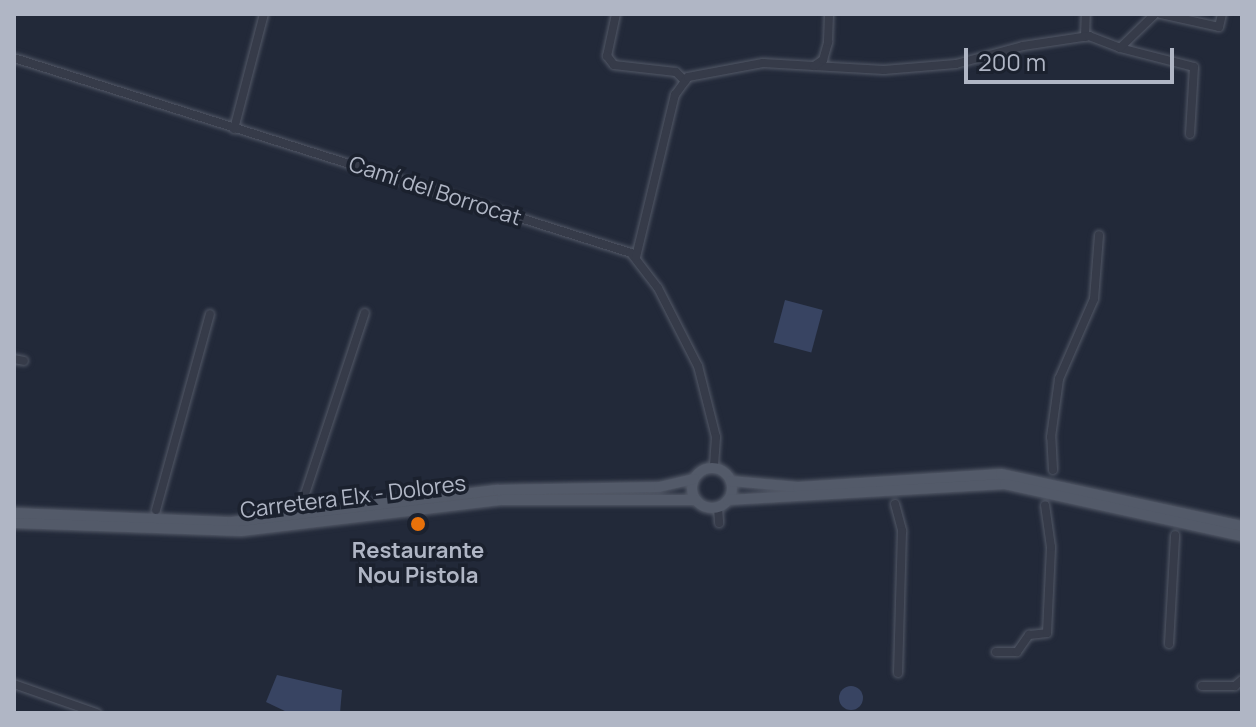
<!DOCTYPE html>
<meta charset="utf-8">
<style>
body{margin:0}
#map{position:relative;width:1256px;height:727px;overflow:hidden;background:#222939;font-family:Manrope,sans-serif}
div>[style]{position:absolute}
.water>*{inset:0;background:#384462;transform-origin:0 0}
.round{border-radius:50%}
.roads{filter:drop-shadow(0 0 2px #535967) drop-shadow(0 0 2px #535967)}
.minor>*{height:8px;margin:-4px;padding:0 4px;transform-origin:4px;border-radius:4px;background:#363b49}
.major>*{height:10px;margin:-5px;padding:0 5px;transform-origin:5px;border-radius:5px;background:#535a69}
.major>.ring{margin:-5px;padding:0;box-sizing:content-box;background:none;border:10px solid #535a69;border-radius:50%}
.dots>*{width:22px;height:22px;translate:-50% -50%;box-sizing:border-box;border:4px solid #1b212e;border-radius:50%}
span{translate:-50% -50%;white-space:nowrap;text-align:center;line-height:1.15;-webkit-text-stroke:7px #1b212e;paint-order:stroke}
.street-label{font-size:22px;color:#b0b6c5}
.poi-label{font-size:22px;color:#b0b6c5;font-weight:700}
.frame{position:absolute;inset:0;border:16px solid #b0b6c5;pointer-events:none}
.scale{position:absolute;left:964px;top:48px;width:210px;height:36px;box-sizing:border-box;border:4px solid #b0b6c5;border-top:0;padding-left:10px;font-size:24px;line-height:28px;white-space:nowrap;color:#b0b6c5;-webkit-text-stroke:6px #1b212e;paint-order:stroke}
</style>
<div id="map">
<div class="water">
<i style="left:785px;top:300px;width:39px;height:44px;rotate:15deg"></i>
<i style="clip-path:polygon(277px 675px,342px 690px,340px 713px,289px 713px,266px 702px)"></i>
<i class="round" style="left:839px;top:686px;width:24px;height:24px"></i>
</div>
<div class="roads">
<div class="minor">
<i style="left:616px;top:14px;width:43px;rotate:102.1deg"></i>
<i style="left:607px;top:56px;width:11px;rotate:52deg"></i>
<i style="left:614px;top:65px;width:62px;rotate:6.4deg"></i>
<i style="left:676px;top:72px;width:13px;rotate:45deg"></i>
<i style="left:1161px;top:14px;width:59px;rotate:12.6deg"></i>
<i style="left:1219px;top:27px;width:13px;rotate:-77deg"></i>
<i style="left:1085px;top:37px;width:23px;rotate:-88deg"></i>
<i style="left:1120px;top:48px;width:76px;rotate:14.4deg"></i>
<i style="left:1194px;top:67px;width:67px;rotate:93.4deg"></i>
<i style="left:14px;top:58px;width:647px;rotate:17.54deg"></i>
<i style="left:631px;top:253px;width:44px;rotate:52.4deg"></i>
<i style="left:658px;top:288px;width:88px;rotate:62.9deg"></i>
<i style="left:698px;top:366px;width:73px;rotate:75.8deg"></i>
<i style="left:716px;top:437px;width:30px;rotate:94deg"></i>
<i style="left:814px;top:66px;width:70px;rotate:3.3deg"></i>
<i style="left:884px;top:70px;width:72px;rotate:-4.8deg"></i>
<i style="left:956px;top:64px;width:69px;rotate:-15deg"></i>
<i style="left:1023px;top:46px;width:67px;rotate:-8.6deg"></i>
<i style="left:1089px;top:36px;width:33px;rotate:21deg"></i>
<i style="left:1120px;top:48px;width:49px;rotate:-44.2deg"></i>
<i style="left:234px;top:129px;width:119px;rotate:-75.4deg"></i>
<i style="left:636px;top:257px;width:167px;rotate:-76.5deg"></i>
<i style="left:675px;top:95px;width:22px;rotate:-54deg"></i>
<i style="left:688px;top:77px;width:76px;rotate:-10.6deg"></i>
<i style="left:763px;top:63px;width:51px;rotate:3.4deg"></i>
<i style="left:814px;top:66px;width:11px;rotate:-34deg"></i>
<i style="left:823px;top:60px;width:19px;rotate:-74deg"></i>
<i style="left:828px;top:42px;width:28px;rotate:-88deg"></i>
<i style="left:14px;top:359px;width:10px;rotate:11deg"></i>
<i style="left:1053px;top:470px;width:33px;rotate:-93deg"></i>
<i style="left:1051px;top:437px;width:59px;rotate:-82.1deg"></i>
<i style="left:1059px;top:379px;width:87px;rotate:-66.4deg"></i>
<i style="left:1094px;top:299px;width:64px;rotate:-85.5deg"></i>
<i style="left:302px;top:503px;width:200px;rotate:-71.7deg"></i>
<i style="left:895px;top:504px;width:28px;rotate:75deg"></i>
<i style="left:902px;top:531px;width:142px;rotate:91.6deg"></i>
<i style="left:718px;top:507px;width:16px;rotate:86deg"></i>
<i style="left:156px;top:510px;width:203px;rotate:-74.6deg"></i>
<i style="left:1169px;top:644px;width:109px;rotate:-86.8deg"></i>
<i style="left:996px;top:652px;width:21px"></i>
<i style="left:1017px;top:652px;width:21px;rotate:-55deg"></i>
<i style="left:1029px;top:635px;width:18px;rotate:-6deg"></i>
<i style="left:1047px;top:633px;width:86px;rotate:-87.3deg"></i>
<i style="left:1051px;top:547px;width:42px;rotate:-98.1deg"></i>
<i style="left:14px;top:684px;width:88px;rotate:19.3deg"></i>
<i style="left:1202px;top:686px;width:33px"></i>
<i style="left:1235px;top:686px;width:9px;rotate:-41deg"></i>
</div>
<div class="major">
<i class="ring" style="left:692px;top:468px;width:30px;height:30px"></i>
<i style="left:731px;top:481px;width:67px;rotate:5.1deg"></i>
<i style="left:798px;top:487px;width:203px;rotate:-3.7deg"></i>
<i style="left:1001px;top:474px;width:247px;rotate:12.2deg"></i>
<i style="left:728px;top:500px;width:277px;rotate:-3.3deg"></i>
<i style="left:1005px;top:484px;width:243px;rotate:12.4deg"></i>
<i style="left:14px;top:513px;width:218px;rotate:2.4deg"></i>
<i style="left:232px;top:522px;width:268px;rotate:-6.9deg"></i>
<i style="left:498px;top:490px;width:161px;rotate:-1.1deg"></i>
<i style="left:659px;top:487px;width:36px;rotate:-13deg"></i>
<i style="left:14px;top:523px;width:227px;rotate:2deg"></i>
<i style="left:241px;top:531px;width:263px;rotate:-6.8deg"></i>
<i style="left:502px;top:500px;width:194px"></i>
</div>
</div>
<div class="dots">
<i style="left:418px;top:524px;background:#e8710a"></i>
</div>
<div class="street-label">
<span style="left:435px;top:191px;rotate:18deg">Camí del Borrocat</span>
<span style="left:353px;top:497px;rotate:-7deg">Carretera Elx - Dolores</span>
</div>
<div class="poi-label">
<span style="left:418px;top:563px">Restaurante<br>Nou Pistola</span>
</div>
<div class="frame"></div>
<div class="scale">200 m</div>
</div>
